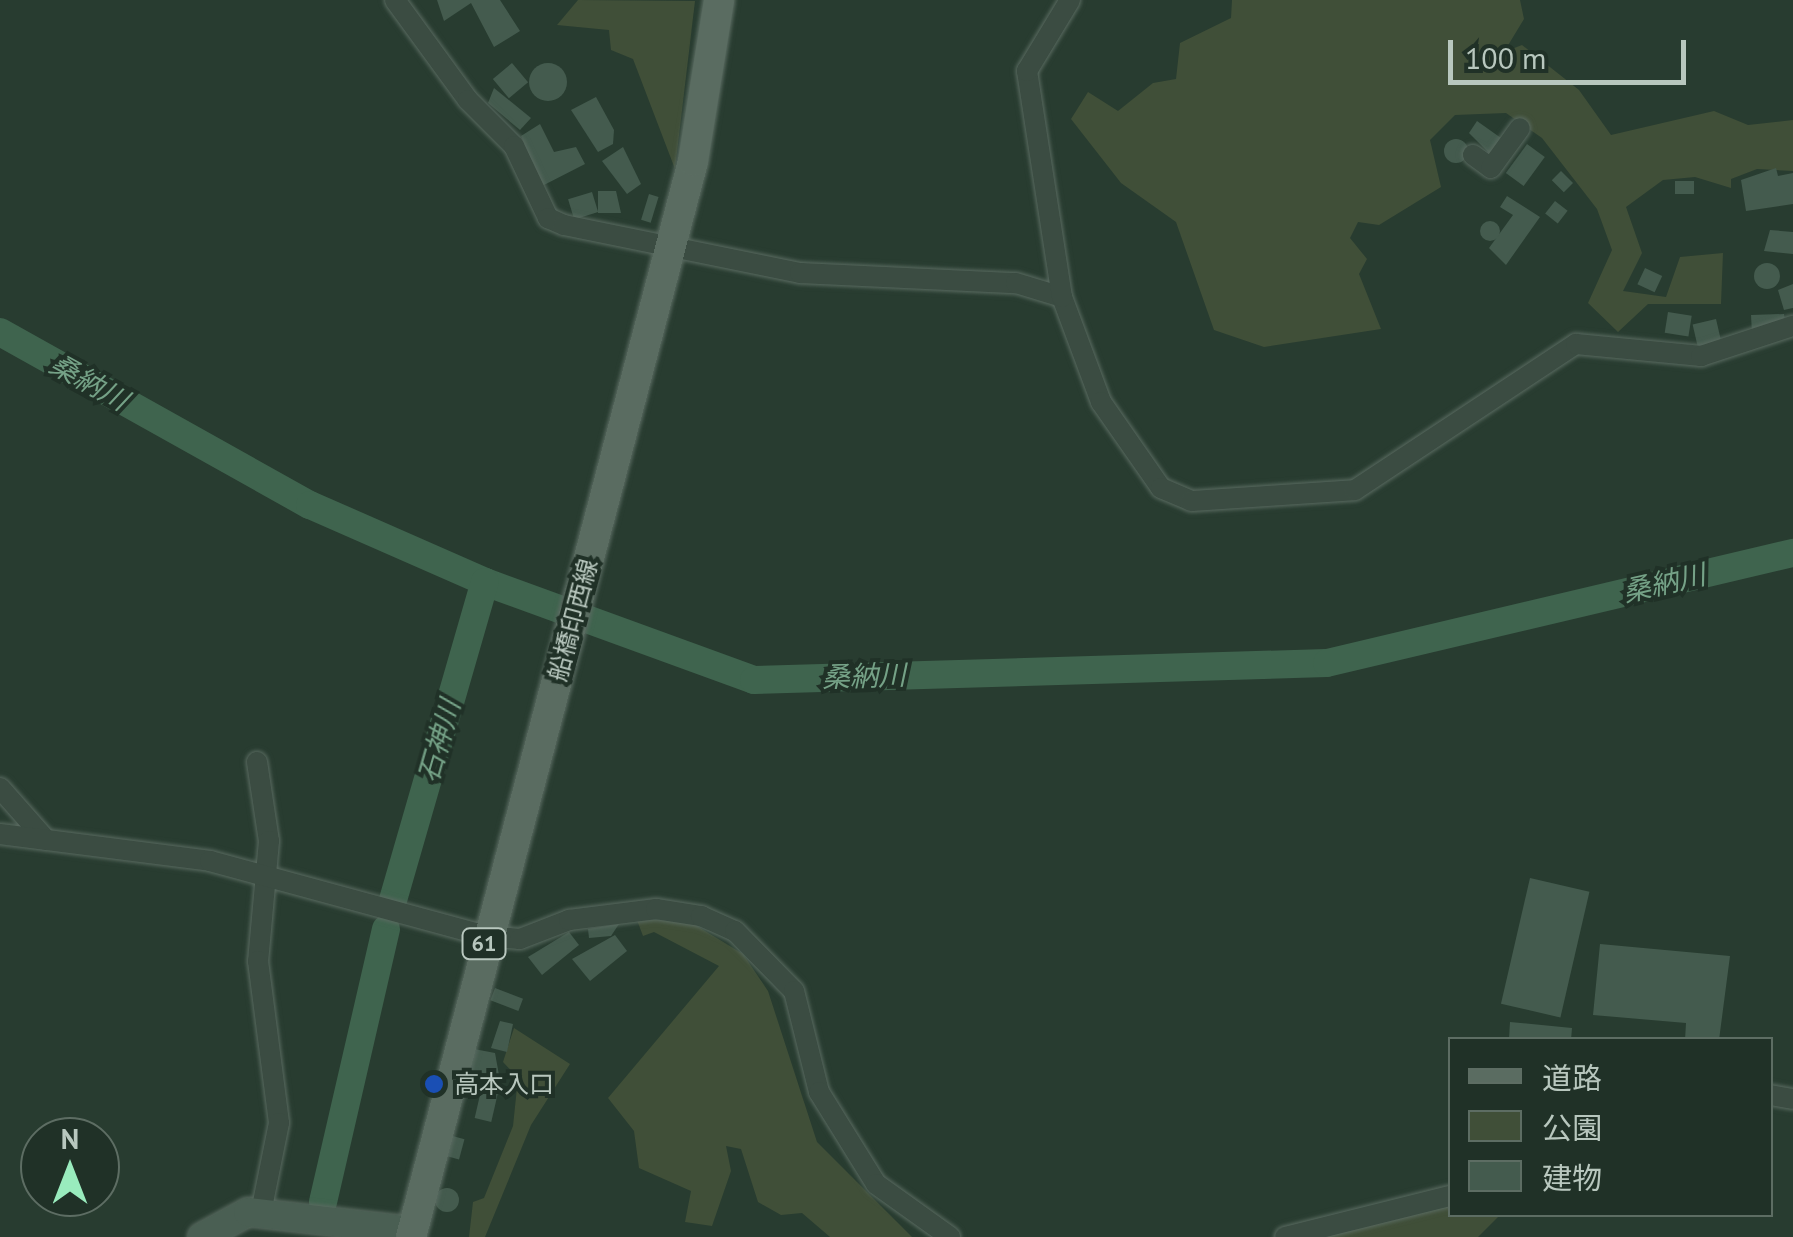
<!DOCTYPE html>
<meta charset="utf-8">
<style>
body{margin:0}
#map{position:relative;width:1793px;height:1237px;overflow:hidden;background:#283c30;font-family:"PT Sans","Noto Sans JP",sans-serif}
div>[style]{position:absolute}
.green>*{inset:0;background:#404f38}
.river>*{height:28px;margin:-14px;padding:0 14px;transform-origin:14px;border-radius:14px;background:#3f644e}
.building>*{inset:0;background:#445b4e;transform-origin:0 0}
.round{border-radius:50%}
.roads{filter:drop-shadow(0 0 2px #596a60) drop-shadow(0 0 2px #596a60)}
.street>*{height:20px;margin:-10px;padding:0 10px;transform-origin:10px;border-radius:10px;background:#3b4c42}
.secondary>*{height:28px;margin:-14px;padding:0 14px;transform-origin:14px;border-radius:14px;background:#4a5f53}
.primary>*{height:30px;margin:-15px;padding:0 15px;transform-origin:15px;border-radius:15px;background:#5a6c61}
.dots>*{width:28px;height:28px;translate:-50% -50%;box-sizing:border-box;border:5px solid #203127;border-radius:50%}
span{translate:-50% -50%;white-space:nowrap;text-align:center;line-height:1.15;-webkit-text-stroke:8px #203127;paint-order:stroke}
.shield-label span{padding:2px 8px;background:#203127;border:2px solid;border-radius:8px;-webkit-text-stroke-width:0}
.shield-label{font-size:22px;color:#b8c7be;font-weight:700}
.street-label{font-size:25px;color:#b8c7be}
.poi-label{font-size:25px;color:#b8c7be}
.left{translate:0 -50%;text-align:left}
.water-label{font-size:28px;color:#75a287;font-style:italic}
.legend{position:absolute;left:1448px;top:1037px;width:325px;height:180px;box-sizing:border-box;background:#203127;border:2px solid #5d6d63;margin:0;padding:12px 18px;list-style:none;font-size:30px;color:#b8c7be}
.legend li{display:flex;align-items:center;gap:20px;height:50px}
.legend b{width:50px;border:2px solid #5d6d63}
.north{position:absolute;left:20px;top:1117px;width:100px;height:100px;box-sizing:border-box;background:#203127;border:2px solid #5d6d63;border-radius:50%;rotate:0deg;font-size:28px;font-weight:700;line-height:40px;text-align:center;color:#b8c7be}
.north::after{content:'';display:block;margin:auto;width:35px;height:45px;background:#99ebbd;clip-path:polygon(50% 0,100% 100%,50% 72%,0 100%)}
.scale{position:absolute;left:1448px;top:40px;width:238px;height:45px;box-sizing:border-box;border:5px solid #b8c7be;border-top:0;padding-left:12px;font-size:30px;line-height:35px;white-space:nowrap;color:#b8c7be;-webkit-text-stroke:8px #203127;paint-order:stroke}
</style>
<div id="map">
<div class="green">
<i style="clip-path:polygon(578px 0,695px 1px,675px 169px,633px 59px,611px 50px,609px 30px,557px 25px)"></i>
<i style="clip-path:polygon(1232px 0,1520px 0,1524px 19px,1504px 52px,1522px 45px,1579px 90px,1611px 135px,1714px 111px,1748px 125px,1793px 120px,1793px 171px,1757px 169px,1731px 179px,1731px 188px,1695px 177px,1663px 180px,1626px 207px,1642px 253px,1623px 291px,1666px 297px,1680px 257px,1723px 253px,1721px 304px,1648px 304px,1618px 332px,1588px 303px,1612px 250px,1597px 209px,1542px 138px,1506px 113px,1455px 115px,1430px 140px,1441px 187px,1379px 225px,1358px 222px,1350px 238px,1367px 259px,1359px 274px,1381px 329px,1264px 347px,1214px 330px,1176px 222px,1121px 183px,1071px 119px,1088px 92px,1118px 111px,1153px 83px,1176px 79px,1180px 43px,1231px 18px)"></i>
<i style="clip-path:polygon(637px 920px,687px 920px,743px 954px,768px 991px,817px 1142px,912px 1237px,830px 1237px,802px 1213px,781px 1215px,758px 1202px,741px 1149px,726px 1146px,731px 1171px,712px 1226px,685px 1222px,691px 1191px,639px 1168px,634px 1131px,608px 1098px,719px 966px,654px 932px,643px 936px)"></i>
<i style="clip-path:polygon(514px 1028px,570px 1064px,531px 1125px,485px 1237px,469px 1237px,473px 1202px,484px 1198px,513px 1126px,518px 1078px,503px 1062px)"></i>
<i style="clip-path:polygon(1450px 1204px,1450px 1214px,1500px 1215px,1478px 1237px,1324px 1237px)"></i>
</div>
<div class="river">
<i style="left:0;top:332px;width:355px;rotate:29.2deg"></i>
<i style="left:310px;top:505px;width:191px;rotate:23.7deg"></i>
<i style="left:485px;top:582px;width:286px;rotate:20deg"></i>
<i style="left:754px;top:680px;width:573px;rotate:-1.7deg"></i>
<i style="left:1327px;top:663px;width:479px;rotate:-13.3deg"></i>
<i style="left:393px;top:900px;width:331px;rotate:-73.9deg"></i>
<i style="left:323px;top:1202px;width:280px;rotate:-77deg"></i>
</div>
<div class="building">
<i style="clip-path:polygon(437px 0,500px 0,520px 31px,494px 47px,471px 3px,444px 21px)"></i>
<i style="left:512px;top:63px;width:25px;height:25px;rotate:50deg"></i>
<i class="round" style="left:529px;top:63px;width:38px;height:38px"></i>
<i style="clip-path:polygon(494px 88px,531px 118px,520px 130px,488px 103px)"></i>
<i style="clip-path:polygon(596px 97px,614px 130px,613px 144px,598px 152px,571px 110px)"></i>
<i style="clip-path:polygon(1477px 121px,1501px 138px,1490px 154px,1469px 133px)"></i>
<i style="clip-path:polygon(540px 124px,554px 152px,576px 147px,585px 164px,542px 186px,521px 136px)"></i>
<i class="round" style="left:1444px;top:139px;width:24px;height:24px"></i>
<i style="left:1527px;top:144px;width:22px;height:36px;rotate:36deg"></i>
<i style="clip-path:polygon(623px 147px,641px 184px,627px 194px,602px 161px)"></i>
<i style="clip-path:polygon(1776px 168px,1778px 176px,1793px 173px,1793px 204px,1746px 211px,1741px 180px)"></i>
<i style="left:1561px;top:171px;width:17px;height:13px;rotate:45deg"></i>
<i style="left:1675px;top:181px;width:19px;height:13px"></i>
<i style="clip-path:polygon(598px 191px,616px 191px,621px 213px,598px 213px)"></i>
<i style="left:592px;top:192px;width:21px;height:25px;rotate:73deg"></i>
<i style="left:649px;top:194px;width:10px;height:27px;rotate:17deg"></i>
<i style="clip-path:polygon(1507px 196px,1540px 217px,1506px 265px,1489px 248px,1513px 215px,1500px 207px)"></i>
<i style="left:1555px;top:201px;width:16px;height:16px;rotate:38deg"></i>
<i class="round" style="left:1480px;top:221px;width:20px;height:20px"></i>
<i style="clip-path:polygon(1770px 230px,1793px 232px,1793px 254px,1764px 251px)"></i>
<i class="round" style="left:1754px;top:263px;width:26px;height:26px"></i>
<i style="left:1645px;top:268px;width:19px;height:18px;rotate:25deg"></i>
<i style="clip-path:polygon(1793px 284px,1793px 308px,1784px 310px,1778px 290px)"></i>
<i style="left:1668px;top:312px;width:24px;height:21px;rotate:9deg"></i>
<i style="clip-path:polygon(1784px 314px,1785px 321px,1752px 334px,1751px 315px)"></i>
<i style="left:1716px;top:319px;width:27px;height:24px;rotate:77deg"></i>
<i style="left:1530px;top:878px;width:61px;height:129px;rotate:13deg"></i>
<i style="clip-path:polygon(619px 924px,611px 936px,589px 938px,588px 929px)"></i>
<i style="clip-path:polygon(569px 932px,579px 945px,542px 975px,528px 957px)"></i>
<i style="clip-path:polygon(615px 935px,627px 951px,590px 981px,572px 959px)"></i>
<i style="clip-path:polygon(1600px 944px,1730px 956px,1719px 1040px,1685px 1040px,1686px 1023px,1593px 1015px)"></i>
<i style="left:495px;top:988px;width:30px;height:13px;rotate:21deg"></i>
<i style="clip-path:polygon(500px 1021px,513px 1024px,507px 1052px,491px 1048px)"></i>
<i style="clip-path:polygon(1510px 1022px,1572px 1028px,1571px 1040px,1509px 1039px)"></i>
<i style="clip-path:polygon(469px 1048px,495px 1053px,499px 1075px,467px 1071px)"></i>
<i style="left:483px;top:1082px;width:17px;height:37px;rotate:13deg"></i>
<i style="left:449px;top:1135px;width:16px;height:21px;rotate:15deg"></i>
<i class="round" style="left:435px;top:1188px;width:24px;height:24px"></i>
</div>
<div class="roads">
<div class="street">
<i style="left:395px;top:0;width:124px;rotate:53.9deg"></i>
<i style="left:468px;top:100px;width:65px;rotate:45deg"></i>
<i style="left:514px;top:146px;width:80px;rotate:64.7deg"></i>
<i style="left:548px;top:218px;width:17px;rotate:24deg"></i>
<i style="left:564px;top:225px;width:241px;rotate:11.5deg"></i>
<i style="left:800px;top:273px;width:216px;rotate:2.7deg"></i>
<i style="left:1016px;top:283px;width:48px;rotate:16.9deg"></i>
<i style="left:1062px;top:297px;width:112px;rotate:69.6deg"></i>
<i style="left:1101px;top:402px;width:105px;rotate:55.1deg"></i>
<i style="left:1161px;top:488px;width:33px;rotate:23deg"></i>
<i style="left:1191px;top:501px;width:164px;rotate:-3.8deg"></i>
<i style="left:1355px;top:490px;width:265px;rotate:-33.5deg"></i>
<i style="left:1576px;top:344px;width:126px;rotate:5.5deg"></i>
<i style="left:1701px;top:356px;width:97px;rotate:-18.1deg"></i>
<i style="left:1473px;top:155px;width:22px;rotate:36deg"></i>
<i style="left:1491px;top:168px;width:49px;rotate:-54.1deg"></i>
<i style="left:1062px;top:297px;width:229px;rotate:-98.8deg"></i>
<i style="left:1027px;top:71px;width:83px;rotate:-58.8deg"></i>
<i style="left:257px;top:762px;width:80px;rotate:81.4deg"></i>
<i style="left:269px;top:841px;width:121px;rotate:95.2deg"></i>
<i style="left:258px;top:961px;width:163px;rotate:82.6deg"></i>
<i style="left:279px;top:1123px;width:91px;rotate:101.4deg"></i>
<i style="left:0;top:788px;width:69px;rotate:48.5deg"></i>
<i style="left:0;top:834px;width:212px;rotate:7.3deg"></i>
<i style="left:210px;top:861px;width:286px;rotate:15.2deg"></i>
<i style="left:486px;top:936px;width:34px;rotate:5deg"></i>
<i style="left:520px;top:939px;width:53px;rotate:-21.2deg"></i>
<i style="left:569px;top:920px;width:88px;rotate:-7.2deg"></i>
<i style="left:656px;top:909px;width:46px;rotate:8.8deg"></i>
<i style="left:701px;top:916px;width:37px;rotate:24deg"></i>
<i style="left:735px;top:931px;width:84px;rotate:45.5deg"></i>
<i style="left:794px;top:991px;width:104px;rotate:76.1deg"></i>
<i style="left:819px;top:1092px;width:108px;rotate:58.2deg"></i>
<i style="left:876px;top:1184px;width:91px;rotate:35.6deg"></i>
<i style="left:1770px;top:1095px;width:23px;rotate:10deg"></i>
<i style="left:1285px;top:1237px;width:170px;rotate:-14deg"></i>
</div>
<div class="secondary">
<i style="left:202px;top:1237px;width:52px;rotate:-28.5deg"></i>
<i style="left:248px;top:1212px;width:164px;rotate:6.6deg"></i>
</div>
<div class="primary">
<i style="left:411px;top:1237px;width:1112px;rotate:-75.31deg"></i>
<i style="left:693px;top:161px;width:163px;rotate:-80.8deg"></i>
</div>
</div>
<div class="dots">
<i style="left:434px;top:1084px;background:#1a4fb4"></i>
</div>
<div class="shield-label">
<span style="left:484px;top:944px">61</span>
</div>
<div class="street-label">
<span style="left:573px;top:620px;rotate:-75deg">船橋印西線</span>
</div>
<div class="poi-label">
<span class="left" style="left:454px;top:1084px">高本入口</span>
</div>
<div class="water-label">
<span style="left:89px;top:382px;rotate:29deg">桑納川</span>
<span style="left:1664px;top:583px;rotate:-13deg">桑納川</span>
<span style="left:864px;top:676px;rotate:-2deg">桑納川</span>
<span style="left:439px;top:741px;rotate:-74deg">石神川</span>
</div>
<ul class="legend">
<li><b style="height:12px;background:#5a6c61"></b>道路</li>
<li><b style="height:28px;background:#404f38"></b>公園</li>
<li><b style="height:28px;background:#445b4e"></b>建物</li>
</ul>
<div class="north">N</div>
<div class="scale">100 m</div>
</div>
